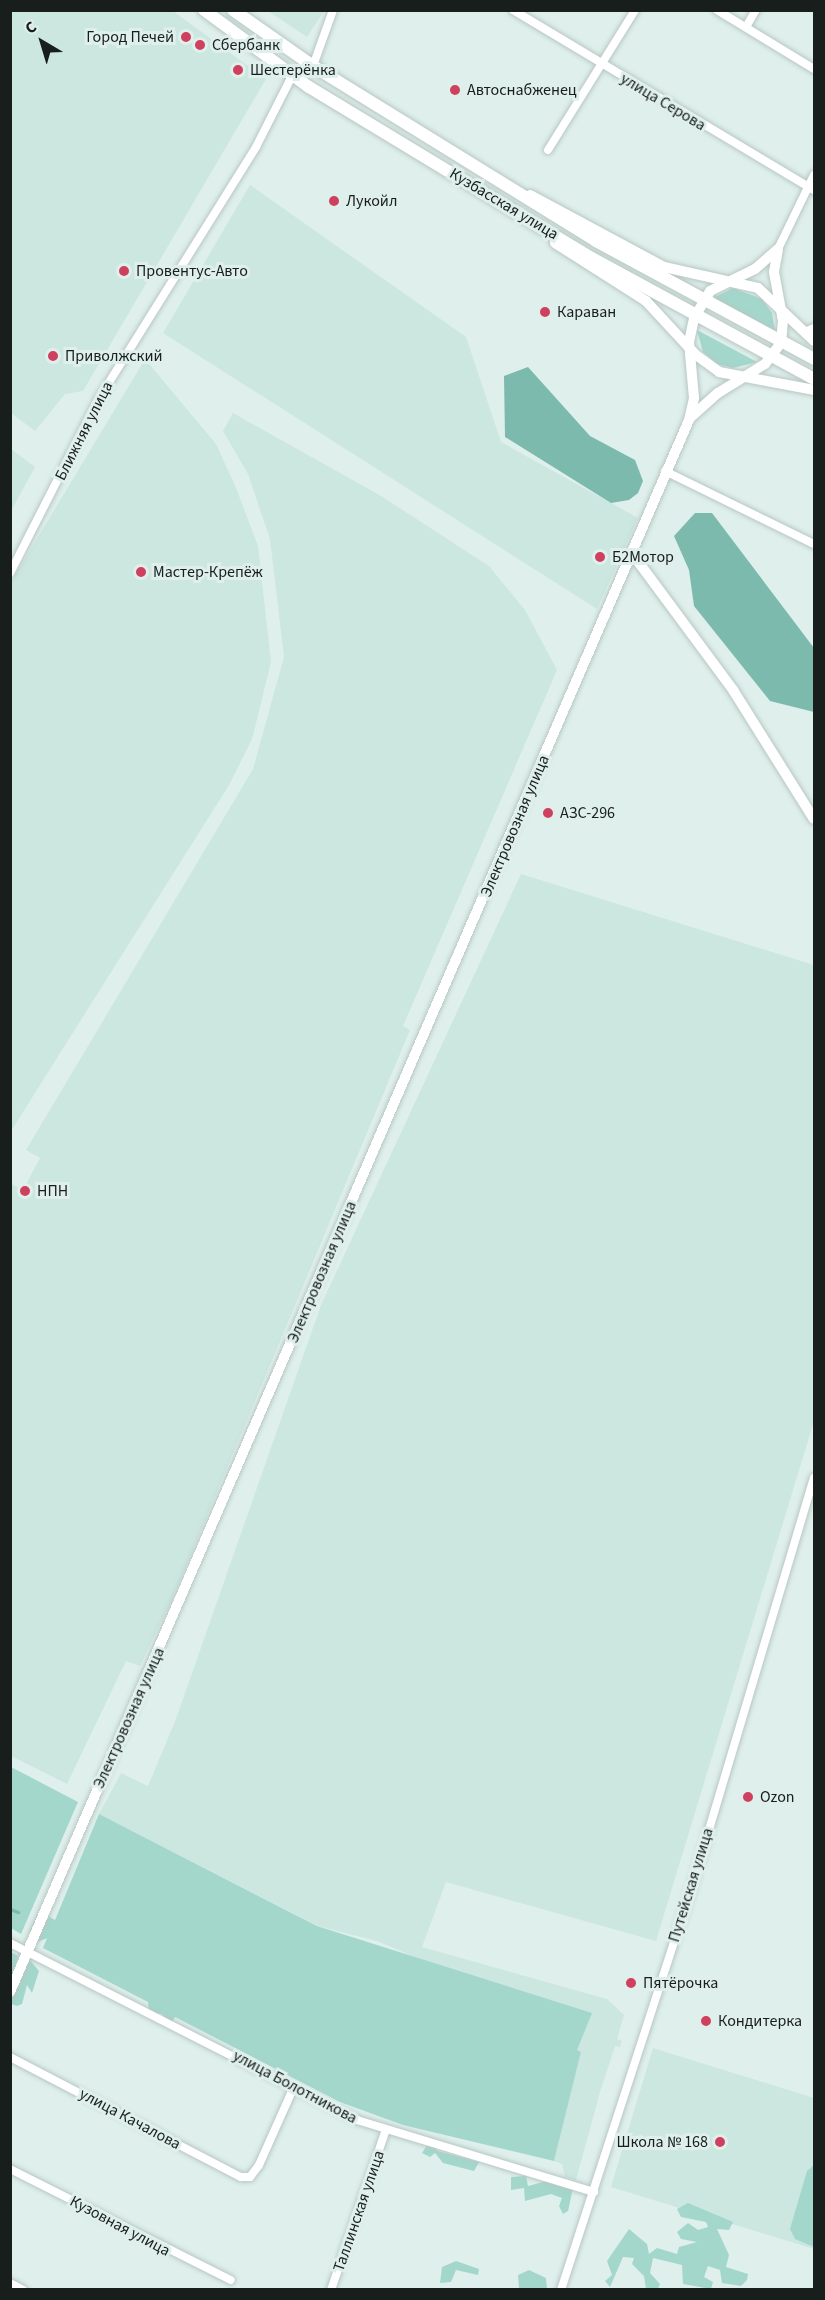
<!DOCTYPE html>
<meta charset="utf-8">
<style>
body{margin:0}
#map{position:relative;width:825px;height:2300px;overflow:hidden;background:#dfefec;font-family:"Source Sans 3",sans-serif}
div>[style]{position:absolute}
.built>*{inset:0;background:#cce6e0}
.green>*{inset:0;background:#a3d7cc}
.water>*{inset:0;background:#7cbaae}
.stream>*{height:3px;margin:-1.5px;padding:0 1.5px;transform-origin:1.5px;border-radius:1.5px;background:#7cbaae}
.roads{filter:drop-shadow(0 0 2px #b7c7c3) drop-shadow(0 0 2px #b7c7c3)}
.minor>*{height:8px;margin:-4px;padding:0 4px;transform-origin:4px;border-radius:4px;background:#fff}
.tertiary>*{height:10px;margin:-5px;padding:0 5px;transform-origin:5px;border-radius:5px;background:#fff}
.primary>*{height:12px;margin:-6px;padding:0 6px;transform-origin:6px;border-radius:6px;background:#fff}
.dots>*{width:16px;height:16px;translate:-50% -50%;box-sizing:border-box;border:3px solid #dfefec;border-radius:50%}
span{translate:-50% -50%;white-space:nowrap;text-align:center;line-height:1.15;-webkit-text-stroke:6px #dfefec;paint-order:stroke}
.poi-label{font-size:16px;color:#181e1c}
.right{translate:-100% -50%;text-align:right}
.left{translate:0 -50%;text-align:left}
.street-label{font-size:16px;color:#181e1c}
.frame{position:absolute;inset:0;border:12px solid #181e1c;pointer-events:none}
.north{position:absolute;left:12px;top:12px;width:60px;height:60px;-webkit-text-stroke:4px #dfefec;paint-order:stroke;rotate:322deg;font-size:16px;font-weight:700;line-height:24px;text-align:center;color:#181e1c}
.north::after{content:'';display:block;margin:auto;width:21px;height:27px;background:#181e1c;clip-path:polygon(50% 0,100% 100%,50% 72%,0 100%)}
</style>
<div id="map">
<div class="built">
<i style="clip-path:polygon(11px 10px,173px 11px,266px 79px,83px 391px,65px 394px,35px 431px,11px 413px)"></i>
<i style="clip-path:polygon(268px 11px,324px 11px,307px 37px)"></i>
<i style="clip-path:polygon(250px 185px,466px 337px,501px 442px,638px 518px,597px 609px,163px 333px)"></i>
<i style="clip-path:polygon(145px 359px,216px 444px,236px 488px,258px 546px,271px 662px,252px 739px,229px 785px,11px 1131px,11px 582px)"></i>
<i style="clip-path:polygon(233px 413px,381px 496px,489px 566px,525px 610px,557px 670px,403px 1026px,410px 1030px,171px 1602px,140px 1666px,126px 1661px,67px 1784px,11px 1756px,11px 1184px,23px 1190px,40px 1158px,26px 1150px,253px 769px,284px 657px,270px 539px,248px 474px,223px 431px)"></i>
<i style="clip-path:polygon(11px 449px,35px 467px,11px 511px)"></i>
<i style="clip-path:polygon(521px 874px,814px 965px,814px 1421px,656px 1941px,446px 1882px,422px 1947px,607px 1999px,624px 2015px,617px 2039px,622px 2041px,620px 2047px,615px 2046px,600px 2092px,576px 2180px,565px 2177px,562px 2164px,554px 2161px,581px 2052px,577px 2050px,583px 2027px,579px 2010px,441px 1968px,377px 1941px,318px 1926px,99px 1814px,121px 1773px,148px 1786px,176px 1719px,321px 1305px)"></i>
<i style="clip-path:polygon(653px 2048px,814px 2098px,814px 2249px,611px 2187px)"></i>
</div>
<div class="green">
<i style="clip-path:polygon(733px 288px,762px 299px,772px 313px,775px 331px,711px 299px)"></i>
<i style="clip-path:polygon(697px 330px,757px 362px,733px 368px,717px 364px,703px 352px)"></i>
<i style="clip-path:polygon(11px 1767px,78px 1802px,21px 1934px,11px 1928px)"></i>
<i style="clip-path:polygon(99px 1814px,317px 1926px,592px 2013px,577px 2050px,581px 2052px,554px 2161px,403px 2125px,340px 2102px,175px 2017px,171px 2024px,162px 2014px,149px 2012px,148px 2002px,43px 1948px,47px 1938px,33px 1944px,30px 1930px,39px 1911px,55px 1920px)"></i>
<i style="clip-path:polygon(11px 1952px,18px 1956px,15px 1968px,29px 1959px,39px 1971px,32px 1993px,27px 1985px,22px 2004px,17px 2006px,11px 2004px)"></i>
<i style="clip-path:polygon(429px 2142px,438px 2151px,479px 2162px,474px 2171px,443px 2163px,435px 2153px,430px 2157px,422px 2153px)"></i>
<i style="clip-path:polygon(814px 2165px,814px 2247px,795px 2239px,790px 2229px,807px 2171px)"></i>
<i style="clip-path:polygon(526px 2176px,528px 2186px,547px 2181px,573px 2188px,568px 2211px,563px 2214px,559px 2206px,562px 2198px,551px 2194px,525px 2201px,524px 2188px,511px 2190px,511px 2177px)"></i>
<i style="clip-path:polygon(688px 2203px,733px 2222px,729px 2230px,717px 2229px,729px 2255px,726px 2267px,748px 2274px,747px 2280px,741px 2286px,722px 2283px,720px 2270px,708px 2266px,704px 2277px,713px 2282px,711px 2289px,683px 2284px,682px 2265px,653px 2258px,650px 2273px,660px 2284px,658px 2289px,646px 2289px,644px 2276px,632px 2264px,634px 2258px,623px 2257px,610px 2287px,605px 2281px,612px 2275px,607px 2261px,629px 2229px,647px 2244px,649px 2254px,657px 2248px,677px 2254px,679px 2247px,697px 2242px,681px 2239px,677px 2232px,688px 2223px,698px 2230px,708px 2227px,706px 2222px,681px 2217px,677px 2209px)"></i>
<i style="clip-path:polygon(456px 2261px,479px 2269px,478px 2275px,456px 2270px,451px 2282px,440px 2283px,442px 2267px)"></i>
<i style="clip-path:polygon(529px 2270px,546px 2278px,547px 2289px,519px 2289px,518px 2275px)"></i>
</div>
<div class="water">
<i style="clip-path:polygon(528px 367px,590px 436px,635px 460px,643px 481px,638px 493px,629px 500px,611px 503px,505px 437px,504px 376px)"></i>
<i style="clip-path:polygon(695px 513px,712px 513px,814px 648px,814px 712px,770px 701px,694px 606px,689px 570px,674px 536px)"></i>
</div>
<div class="stream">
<i style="left:10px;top:1909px;width:9px;rotate:21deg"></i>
</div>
<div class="roads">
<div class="minor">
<i style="left:513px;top:10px;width:351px;rotate:30.9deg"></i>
<i style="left:717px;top:10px;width:114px;rotate:31.3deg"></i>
<i style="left:746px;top:27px;width:20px;rotate:-60deg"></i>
<i style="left:313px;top:66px;width:59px;rotate:-70.3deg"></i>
<i style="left:548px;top:150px;width:165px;rotate:-58.1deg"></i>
<i style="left:778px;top:249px;width:82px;rotate:-64.1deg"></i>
<i style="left:805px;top:332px;width:10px;rotate:-24deg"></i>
<i style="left:665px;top:471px;width:166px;rotate:26.1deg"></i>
<i style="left:10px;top:573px;width:194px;rotate:-63deg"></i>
<i style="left:98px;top:400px;width:298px;rotate:-58deg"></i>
<i style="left:256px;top:147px;width:80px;rotate:-63.1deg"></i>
<i style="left:10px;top:1943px;width:390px;rotate:27deg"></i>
<i style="left:357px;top:2120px;width:248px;rotate:16.9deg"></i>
<i style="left:10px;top:2057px;width:260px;rotate:27.5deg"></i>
<i style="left:241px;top:2177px;width:9px"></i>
<i style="left:250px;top:2177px;width:15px;rotate:-53deg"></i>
<i style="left:259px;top:2165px;width:83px;rotate:-65.9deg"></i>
<i style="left:10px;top:2169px;width:247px;rotate:26.7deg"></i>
<i style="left:10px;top:2283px;width:15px;rotate:28deg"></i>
<i style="left:331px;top:2290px;width:167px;rotate:-71.1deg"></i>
<i style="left:561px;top:2290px;width:421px;rotate:-72deg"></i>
<i style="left:691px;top:1890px;width:430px;rotate:-73.4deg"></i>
</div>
<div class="tertiary">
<i style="left:530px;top:195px;width:152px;rotate:28.2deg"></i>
<i style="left:664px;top:267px;width:96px;rotate:12.6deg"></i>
<i style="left:758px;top:288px;width:77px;rotate:43.4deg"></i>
<i style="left:555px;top:243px;width:108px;rotate:32.5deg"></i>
<i style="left:646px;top:301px;width:74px;rotate:47.2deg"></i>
<i style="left:696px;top:355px;width:29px;rotate:36deg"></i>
<i style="left:719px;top:372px;width:97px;rotate:10.7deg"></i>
<i style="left:691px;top:417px;width:36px;rotate:-42deg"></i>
<i style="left:718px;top:393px;width:55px;rotate:-31.7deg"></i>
<i style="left:765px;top:364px;width:26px;rotate:-53deg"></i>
<i style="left:781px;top:343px;width:22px;rotate:-85deg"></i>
<i style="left:783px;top:321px;width:50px;rotate:-100.4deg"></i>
<i style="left:774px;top:272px;width:22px;rotate:-80deg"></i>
<i style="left:631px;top:552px;width:172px;rotate:53.5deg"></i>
<i style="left:733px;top:690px;width:152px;rotate:57.9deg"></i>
<i style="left:10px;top:1992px;width:1712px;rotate:-66.64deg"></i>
<i style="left:689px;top:420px;width:23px;rotate:-77deg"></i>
<i style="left:694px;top:398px;width:56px;rotate:-95.1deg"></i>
<i style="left:689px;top:342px;width:25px;rotate:-78deg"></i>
<i style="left:694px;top:318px;width:31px;rotate:-59deg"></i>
<i style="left:710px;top:291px;width:50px;rotate:-26.1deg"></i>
<i style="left:755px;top:269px;width:30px;rotate:-41deg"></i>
</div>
<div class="primary">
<i style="left:204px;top:10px;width:130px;rotate:36.3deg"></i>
<i style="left:309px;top:87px;width:324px;rotate:31.2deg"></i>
<i style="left:586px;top:255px;width:260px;rotate:28.5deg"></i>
<i style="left:233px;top:10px;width:98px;rotate:35deg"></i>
<i style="left:313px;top:66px;width:333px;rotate:31.7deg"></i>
<i style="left:596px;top:241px;width:248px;rotate:28.4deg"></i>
</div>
</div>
<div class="dots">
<i style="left:186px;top:37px;background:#cf405f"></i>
<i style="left:200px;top:45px;background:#cf405f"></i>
<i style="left:238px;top:70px;background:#cf405f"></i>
<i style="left:455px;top:90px;background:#cf405f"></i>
<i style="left:334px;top:201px;background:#cf405f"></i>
<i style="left:124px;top:271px;background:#cf405f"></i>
<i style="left:545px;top:312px;background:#cf405f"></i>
<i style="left:53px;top:356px;background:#cf405f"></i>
<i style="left:600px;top:557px;background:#cf405f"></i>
<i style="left:141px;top:572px;background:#cf405f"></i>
<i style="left:548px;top:813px;background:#cf405f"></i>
<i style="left:25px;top:1191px;background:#cf405f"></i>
<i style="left:748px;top:1797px;background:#cf405f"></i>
<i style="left:631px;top:1983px;background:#cf405f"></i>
<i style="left:706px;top:2021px;background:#cf405f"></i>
<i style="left:720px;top:2142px;background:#cf405f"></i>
</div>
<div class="poi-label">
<span class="right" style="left:174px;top:37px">Город Печей</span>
<span class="left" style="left:212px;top:45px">Сбербанк</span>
<span class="left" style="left:250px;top:70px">Шестерёнка</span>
<span class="left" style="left:467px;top:90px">Автоснабженец</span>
<span class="left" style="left:346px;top:201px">Лукойл</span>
<span class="left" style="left:136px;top:271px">Провентус-Авто</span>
<span class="left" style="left:557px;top:312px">Караван</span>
<span class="left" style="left:65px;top:356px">Приволжский</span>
<span class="left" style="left:612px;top:557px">Б2Мотор</span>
<span class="left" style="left:153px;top:572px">Мастер-Крепёж</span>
<span class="left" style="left:560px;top:813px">АЗС-296</span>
<span class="left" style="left:37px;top:1191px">НПН</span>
<span class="left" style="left:760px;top:1797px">Ozon</span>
<span class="left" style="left:643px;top:1983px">Пятёрочка</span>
<span class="left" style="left:718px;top:2021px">Кондитерка</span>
<span class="right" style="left:708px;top:2142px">Школа № 168</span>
</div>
<div class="street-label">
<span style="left:663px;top:102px;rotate:31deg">улица Серова</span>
<span style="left:504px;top:204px;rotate:31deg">Кузбасская улица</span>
<span style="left:84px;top:431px;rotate:-63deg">Ближняя улица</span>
<span style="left:515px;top:826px;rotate:-67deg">Электровозная улица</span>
<span style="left:322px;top:1272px;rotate:-67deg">Электровозная улица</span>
<span style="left:129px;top:1718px;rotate:-66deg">Электровозная улица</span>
<span style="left:691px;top:1885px;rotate:-73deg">Путейская улица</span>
<span style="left:295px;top:2087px;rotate:28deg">улица Болотникова</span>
<span style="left:130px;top:2119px;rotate:28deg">улица Качалова</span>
<span style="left:359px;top:2211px;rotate:-71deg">Таллинская улица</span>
<span style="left:120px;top:2226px;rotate:28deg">Кузовная улица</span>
</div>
<div class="frame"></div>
<div class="north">С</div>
</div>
